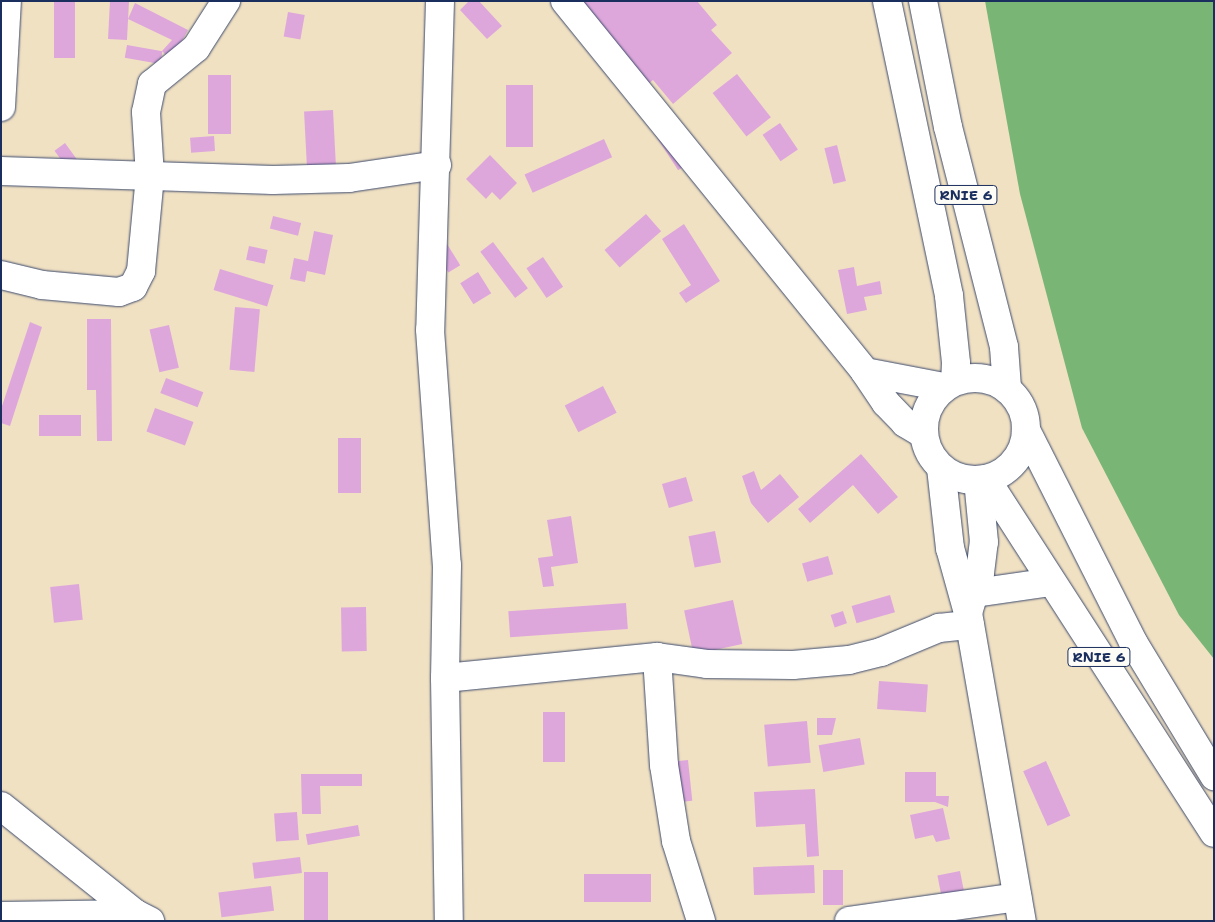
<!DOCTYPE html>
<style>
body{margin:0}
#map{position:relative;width:1215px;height:922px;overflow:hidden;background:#f1e1c3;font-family:"Shantell Sans",sans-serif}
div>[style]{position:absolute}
.forest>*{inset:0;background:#79b574}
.building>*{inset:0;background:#dea7db;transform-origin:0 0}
.roads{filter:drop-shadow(0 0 1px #3b4a6d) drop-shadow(0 0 1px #3b4a6d)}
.minor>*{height:28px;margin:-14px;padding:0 14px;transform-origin:14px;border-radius:14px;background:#fff}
.major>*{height:28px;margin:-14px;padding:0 14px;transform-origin:14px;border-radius:14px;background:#fff}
.major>.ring{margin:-14px;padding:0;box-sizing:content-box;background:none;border:28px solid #fff;border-radius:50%}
span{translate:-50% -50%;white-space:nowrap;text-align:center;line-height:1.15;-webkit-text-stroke:4px #fdfcf7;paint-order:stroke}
.shield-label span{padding:1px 4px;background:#fdfcf7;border:1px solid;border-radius:4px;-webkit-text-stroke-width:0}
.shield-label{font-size:14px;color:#1b2f5e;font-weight:700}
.frame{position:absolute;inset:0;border:2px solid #1b2f5e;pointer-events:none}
</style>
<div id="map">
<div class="forest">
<i style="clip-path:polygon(985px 1px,1214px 1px,1214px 659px,1179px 615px,1082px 428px,1020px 194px)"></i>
</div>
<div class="building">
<i style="left:54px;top:1px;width:21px;height:57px"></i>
<i style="left:110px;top:1px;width:19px;height:38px;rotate:3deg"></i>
<i style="clip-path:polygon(469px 1px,479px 1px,502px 26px,487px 39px,460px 10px)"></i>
<i style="clip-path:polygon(580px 1px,697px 1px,717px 25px,711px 30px,732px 53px,673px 104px,653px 80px,643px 88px)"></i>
<i style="clip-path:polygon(135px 3px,188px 30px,171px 60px,162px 51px,172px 40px,128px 19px)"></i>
<i style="left:288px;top:12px;width:17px;height:25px;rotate:10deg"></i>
<i style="left:127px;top:45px;width:36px;height:13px;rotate:10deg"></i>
<i style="left:737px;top:74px;width:55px;height:31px;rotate:52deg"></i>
<i style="left:208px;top:75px;width:23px;height:59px"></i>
<i style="left:506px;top:85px;width:27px;height:62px"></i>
<i style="left:333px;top:110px;width:58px;height:29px;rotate:87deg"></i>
<i style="left:780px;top:123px;width:32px;height:21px;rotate:56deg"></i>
<i style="left:662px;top:127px;width:45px;height:10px;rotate:57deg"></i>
<i style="left:214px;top:136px;width:15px;height:24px;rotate:86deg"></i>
<i style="left:604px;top:139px;width:20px;height:87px;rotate:66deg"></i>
<i style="left:65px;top:143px;width:22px;height:13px;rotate:54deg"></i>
<i style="left:837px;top:145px;width:37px;height:13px;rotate:76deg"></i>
<i style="clip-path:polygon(490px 155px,517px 183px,500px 200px,492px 192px,486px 199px,466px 179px)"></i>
<i style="left:646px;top:214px;width:23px;height:55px;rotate:49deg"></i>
<i style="left:273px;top:216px;width:29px;height:13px;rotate:14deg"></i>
<i style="clip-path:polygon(684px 224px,720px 281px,686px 303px,679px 293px,691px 285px,662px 239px)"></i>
<i style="clip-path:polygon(314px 231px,333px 235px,325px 275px,307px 271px,305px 282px,290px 279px,294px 258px,308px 261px)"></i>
<i style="left:493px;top:242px;width:58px;height:16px;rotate:53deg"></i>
<i style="left:447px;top:244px;width:25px;height:14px;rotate:58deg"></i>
<i style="left:249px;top:246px;width:19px;height:14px;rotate:12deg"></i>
<i style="left:543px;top:257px;width:36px;height:20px;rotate:56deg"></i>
<i style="clip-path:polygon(854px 267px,857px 286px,880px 281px,882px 294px,864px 297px,867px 310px,847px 314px,838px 270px)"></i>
<i style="left:220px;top:269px;width:56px;height:22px;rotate:17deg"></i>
<i style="left:478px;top:272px;width:25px;height:21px;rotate:58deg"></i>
<i style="left:235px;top:307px;width:25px;height:63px;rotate:5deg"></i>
<i style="clip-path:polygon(87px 319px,111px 319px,112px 441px,97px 441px,96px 390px,87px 390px)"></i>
<i style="clip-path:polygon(30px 322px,42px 327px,10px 426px,1px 423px,1px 409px)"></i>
<i style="left:169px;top:325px;width:44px;height:20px;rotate:77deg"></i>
<i style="left:166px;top:378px;width:40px;height:16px;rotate:21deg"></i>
<i style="left:603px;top:386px;width:30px;height:43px;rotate:63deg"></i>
<i style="left:155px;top:408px;width:41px;height:25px;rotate:20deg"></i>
<i style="left:81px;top:415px;width:21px;height:42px;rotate:90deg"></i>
<i style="left:338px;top:438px;width:23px;height:55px"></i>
<i style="clip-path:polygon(861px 454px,898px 497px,878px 514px,853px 485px,810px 523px,798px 509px)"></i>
<i style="clip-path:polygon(754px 471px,761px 490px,780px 474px,799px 497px,768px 523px,751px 503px,742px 476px)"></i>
<i style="left:686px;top:477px;width:25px;height:25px;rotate:74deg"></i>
<i style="clip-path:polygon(571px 516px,578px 563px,551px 567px,554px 586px,543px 587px,538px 558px,553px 556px,547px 520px)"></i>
<i style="left:715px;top:531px;width:32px;height:27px;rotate:79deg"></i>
<i style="left:828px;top:556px;width:19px;height:27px;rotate:74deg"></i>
<i style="left:79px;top:584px;width:36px;height:29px;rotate:84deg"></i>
<i style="left:890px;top:595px;width:18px;height:40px;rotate:74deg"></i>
<i style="left:733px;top:600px;width:45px;height:50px;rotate:78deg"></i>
<i style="left:626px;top:603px;width:26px;height:118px;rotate:86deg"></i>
<i style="left:366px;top:607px;width:44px;height:25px;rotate:89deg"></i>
<i style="left:843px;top:611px;width:13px;height:13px;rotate:72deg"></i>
<i style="left:879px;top:681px;width:49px;height:28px;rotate:4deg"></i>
<i style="left:543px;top:712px;width:22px;height:50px"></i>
<i style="clip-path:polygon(817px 718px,836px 718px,832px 735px,817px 735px)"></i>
<i style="left:807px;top:721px;width:42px;height:43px;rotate:85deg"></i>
<i style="left:860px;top:738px;width:27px;height:42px;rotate:80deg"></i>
<i style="left:688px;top:760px;width:41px;height:19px;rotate:84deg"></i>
<i style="left:1046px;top:761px;width:60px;height:25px;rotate:66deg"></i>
<i style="clip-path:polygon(905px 772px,936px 772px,936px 796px,949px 796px,948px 807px,935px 802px,905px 802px)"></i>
<i style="clip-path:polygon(301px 774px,362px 774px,362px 786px,320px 786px,321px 814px,302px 814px)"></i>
<i style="clip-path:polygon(815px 789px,819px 856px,807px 857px,805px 824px,756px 827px,754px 792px)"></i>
<i style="clip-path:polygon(943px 808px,950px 839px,936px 842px,933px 835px,915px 839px,910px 815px)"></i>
<i style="left:297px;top:812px;width:28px;height:23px;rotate:86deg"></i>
<i style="left:358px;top:825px;width:11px;height:53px;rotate:80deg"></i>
<i style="left:300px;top:857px;width:16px;height:48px;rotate:83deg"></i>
<i style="left:814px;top:865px;width:28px;height:61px;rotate:88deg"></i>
<i style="left:823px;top:870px;width:20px;height:35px"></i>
<i style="left:960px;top:871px;width:25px;height:23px;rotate:79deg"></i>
<i style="left:304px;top:872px;width:24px;height:49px"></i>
<i style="left:584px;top:874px;width:67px;height:28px"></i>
<i style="left:271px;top:886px;width:25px;height:53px;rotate:83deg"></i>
</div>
<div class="roads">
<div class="minor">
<i style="left:440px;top:1px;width:329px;rotate:91.7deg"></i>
<i style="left:430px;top:330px;width:236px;rotate:85.9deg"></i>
<i style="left:447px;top:565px;width:113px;rotate:91deg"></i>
<i style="left:445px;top:678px;width:243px;rotate:89.1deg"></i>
<i style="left:1px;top:107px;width:106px;rotate:-86.8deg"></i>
<i style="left:1px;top:171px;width:272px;rotate:1.9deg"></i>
<i style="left:273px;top:180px;width:76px;rotate:-1.5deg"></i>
<i style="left:349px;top:178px;width:89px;rotate:-8.4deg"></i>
<i style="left:1px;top:275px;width:42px;rotate:13.7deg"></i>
<i style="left:42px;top:285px;width:77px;rotate:5.2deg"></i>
<i style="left:119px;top:292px;width:15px;rotate:-20deg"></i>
<i style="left:133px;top:287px;width:18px;rotate:-63deg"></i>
<i style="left:141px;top:271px;width:95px;rotate:-84.6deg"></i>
<i style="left:150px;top:176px;width:64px;rotate:-93.6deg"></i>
<i style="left:146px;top:112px;width:29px;rotate:-78deg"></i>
<i style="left:152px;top:84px;width:57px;rotate:-39.3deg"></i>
<i style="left:196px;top:48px;width:56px;rotate:-57.4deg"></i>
<i style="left:941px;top:468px;width:81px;rotate:83.6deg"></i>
<i style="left:950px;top:548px;width:67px;rotate:74.5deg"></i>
<i style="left:968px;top:613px;width:313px;rotate:80.1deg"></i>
<i style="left:968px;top:613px;width:42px;rotate:-73.3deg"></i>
<i style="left:980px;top:573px;width:31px;rotate:-83deg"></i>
<i style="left:984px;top:542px;width:62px;rotate:-95.5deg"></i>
<i style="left:657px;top:657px;width:108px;rotate:86.3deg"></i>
<i style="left:664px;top:765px;width:77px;rotate:81deg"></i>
<i style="left:676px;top:841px;width:84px;rotate:72.6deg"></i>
<i style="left:445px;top:678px;width:213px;rotate:-5.7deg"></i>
<i style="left:657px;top:657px;width:50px;rotate:8deg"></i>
<i style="left:707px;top:664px;width:86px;rotate:0.7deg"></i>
<i style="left:793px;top:665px;width:56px;rotate:-5.1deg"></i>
<i style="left:849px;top:660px;width:33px;rotate:-14deg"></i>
<i style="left:881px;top:652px;width:63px;rotate:-22.5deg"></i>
<i style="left:939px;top:628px;width:31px;rotate:-6deg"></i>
<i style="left:1px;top:806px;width:173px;rotate:38.7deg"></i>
<i style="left:136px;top:914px;width:16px;rotate:27deg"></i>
<i style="left:1px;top:916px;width:135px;rotate:-0.8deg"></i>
<i style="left:849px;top:921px;width:170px;rotate:-8.1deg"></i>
</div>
<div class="major">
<i style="left:565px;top:1px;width:477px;rotate:51deg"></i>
<i style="left:865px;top:372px;width:37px;rotate:56deg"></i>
<i style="left:886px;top:403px;width:28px;rotate:46deg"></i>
<i style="left:905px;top:423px;width:21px;rotate:31deg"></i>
<i style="left:887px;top:1px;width:301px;rotate:78.1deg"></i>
<i style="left:949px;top:296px;width:67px;rotate:84deg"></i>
<i style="left:956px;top:363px;width:17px;rotate:93deg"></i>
<i style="left:923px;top:1px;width:128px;rotate:78.8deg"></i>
<i style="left:948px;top:127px;width:227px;rotate:75.7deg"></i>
<i style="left:1004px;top:347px;width:41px;rotate:85.8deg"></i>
<i style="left:865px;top:372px;width:80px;rotate:10.8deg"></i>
<i class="ring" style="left:924px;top:378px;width:74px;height:74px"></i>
<i style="left:1026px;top:430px;width:237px;rotate:63.2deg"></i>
<i style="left:1133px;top:642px;width:157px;rotate:58.8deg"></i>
<i style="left:986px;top:479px;width:421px;rotate:57.2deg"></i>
<i style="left:975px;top:593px;width:77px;rotate:-8.2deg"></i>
</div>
</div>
<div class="shield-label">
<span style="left:966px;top:195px">RNIE 6</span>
<span style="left:1099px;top:657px">RNIE 6</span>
</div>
<div class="frame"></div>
</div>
